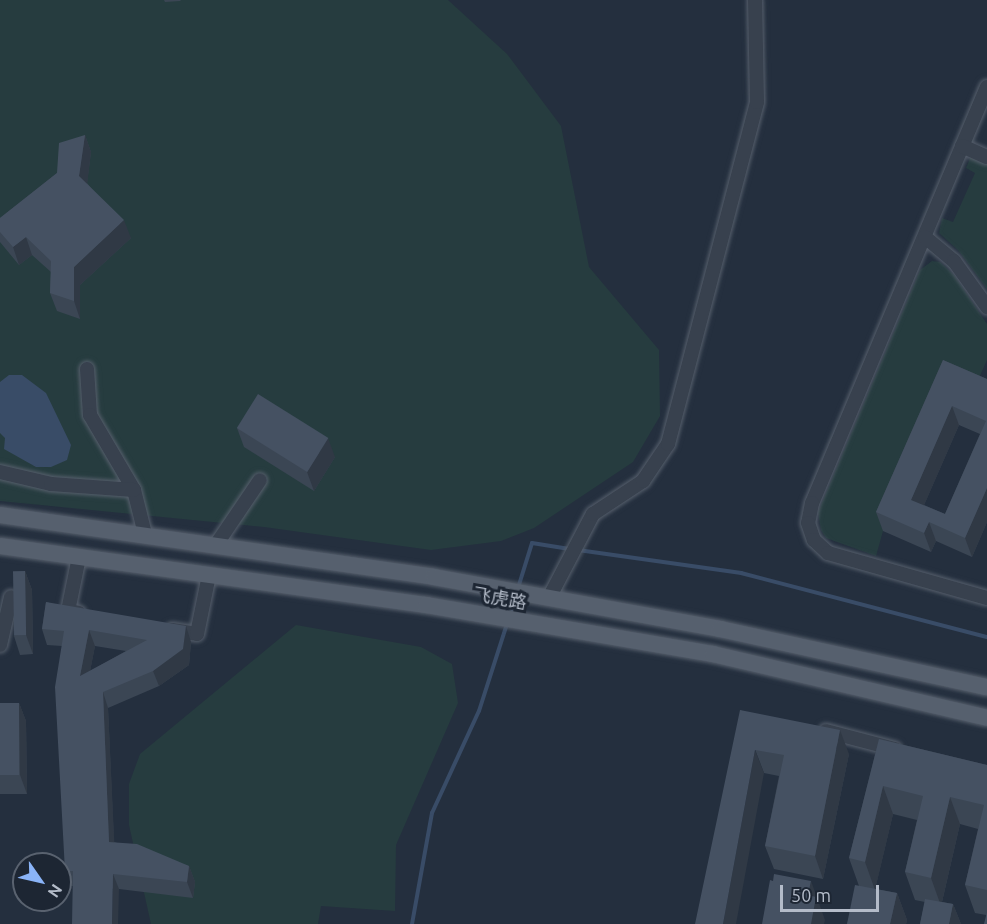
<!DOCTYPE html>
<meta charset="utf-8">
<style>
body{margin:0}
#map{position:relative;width:987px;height:924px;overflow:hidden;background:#242f3e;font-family:Ubuntu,"Noto Sans SC",sans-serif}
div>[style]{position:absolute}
.green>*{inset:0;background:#263c3f}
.water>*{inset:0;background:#394c67}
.stream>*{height:4px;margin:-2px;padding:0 2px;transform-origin:2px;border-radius:2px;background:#394c67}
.roads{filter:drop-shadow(0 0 2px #565f6c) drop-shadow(0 0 2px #565f6c)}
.minor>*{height:14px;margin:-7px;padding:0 7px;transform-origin:7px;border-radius:7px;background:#38414e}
.major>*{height:16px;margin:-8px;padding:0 8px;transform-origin:8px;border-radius:8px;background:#56606e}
.wall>*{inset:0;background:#3b4654}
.shaded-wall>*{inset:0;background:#303945}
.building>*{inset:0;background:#455162;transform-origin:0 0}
span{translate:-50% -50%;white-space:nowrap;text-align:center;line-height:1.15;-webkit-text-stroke:6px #1d2633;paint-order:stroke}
.street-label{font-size:18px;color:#b4bcc9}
.north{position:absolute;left:12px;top:852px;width:60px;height:60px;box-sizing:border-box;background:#1d2633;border:2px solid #59626f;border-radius:50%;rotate:124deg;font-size:16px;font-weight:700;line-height:24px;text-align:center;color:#b4bcc9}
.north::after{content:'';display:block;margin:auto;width:21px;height:27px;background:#8ab4f8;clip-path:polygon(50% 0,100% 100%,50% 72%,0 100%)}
.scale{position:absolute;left:780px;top:885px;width:99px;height:27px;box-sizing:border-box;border:3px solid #b4bcc9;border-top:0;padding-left:8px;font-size:18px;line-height:21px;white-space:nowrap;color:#b4bcc9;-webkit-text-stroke:4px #1d2633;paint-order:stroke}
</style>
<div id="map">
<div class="green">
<i style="clip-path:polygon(0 0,448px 0,507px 54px,561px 126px,589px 267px,659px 350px,660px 416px,633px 462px,534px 528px,501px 541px,431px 550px,264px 527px,0 501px)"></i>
<i style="clip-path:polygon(971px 156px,987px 162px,987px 289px,958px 250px,939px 233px,942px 218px,953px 222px,975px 173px,966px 168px)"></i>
<i style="clip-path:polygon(932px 261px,940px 262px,954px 275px,987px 324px,987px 360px,974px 389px,883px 531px,876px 556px,826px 538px,821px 530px,818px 512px,920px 270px)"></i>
<i style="clip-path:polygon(296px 625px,421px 647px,452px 664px,458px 703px,396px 845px,395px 911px,321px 906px,318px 924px,151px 924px,129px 825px,129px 784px,140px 754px)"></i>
</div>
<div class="water">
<i style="clip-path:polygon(9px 375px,22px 375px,46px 393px,71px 445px,67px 460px,51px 467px,36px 467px,4px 449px,5px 438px,0 433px,0 382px)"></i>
</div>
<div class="stream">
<i style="left:578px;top:550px;width:165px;rotate:8deg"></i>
<i style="left:741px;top:573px;width:254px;rotate:14.6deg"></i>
<i style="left:518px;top:588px;width:47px;rotate:-72.7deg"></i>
<i style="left:532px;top:543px;width:38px;rotate:9deg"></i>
<i style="left:510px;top:614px;width:20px;rotate:-72deg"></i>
<i style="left:412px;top:924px;width:113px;rotate:-79.8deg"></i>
<i style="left:432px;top:813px;width:112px;rotate:-65.3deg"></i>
<i style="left:479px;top:711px;width:91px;rotate:-72.2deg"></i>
</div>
<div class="roads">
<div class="minor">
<i style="left:987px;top:87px;width:451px;rotate:112.8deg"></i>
<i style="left:812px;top:503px;width:20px;rotate:101deg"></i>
<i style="left:808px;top:523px;width:18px;rotate:71deg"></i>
<i style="left:814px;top:540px;width:19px;rotate:43deg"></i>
<i style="left:828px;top:553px;width:165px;rotate:15.8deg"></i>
<i style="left:962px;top:146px;width:27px;rotate:24deg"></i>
<i style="left:925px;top:237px;width:38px;rotate:40deg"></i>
<i style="left:954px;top:261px;width:57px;rotate:54.3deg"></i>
<i style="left:87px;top:369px;width:46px;rotate:86.3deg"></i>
<i style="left:90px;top:415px;width:87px;rotate:59.6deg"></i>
<i style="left:134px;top:490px;width:45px;rotate:76deg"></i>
<i style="left:0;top:472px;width:52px;rotate:13.2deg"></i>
<i style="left:51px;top:484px;width:83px;rotate:4.1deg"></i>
<i style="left:216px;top:545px;width:78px;rotate:-55.9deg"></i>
<i style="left:79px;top:557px;width:55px;rotate:101.5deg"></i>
<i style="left:68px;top:611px;width:11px;rotate:10deg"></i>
<i style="left:549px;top:598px;width:95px;rotate:-62.4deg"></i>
<i style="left:593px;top:514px;width:60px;rotate:-33.4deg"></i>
<i style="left:643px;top:481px;width:45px;rotate:-56deg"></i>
<i style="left:668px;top:444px;width:353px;rotate:-75.4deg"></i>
<i style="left:757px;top:102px;width:102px;rotate:-91.1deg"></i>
<i style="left:172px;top:630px;width:25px;rotate:9deg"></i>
<i style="left:197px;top:634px;width:60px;rotate:-78.5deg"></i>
<i style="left:0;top:645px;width:49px;rotate:-77.1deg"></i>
<i style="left:826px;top:731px;width:71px;rotate:14.6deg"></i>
</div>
<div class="major">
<i style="left:0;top:515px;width:438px;rotate:8.1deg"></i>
<i style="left:434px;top:577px;width:291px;rotate:10.3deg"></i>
<i style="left:720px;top:629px;width:273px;rotate:12.3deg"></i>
<i style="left:0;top:546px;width:430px;rotate:7.9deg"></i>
<i style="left:426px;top:605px;width:291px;rotate:9.7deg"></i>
<i style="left:713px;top:654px;width:281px;rotate:13.1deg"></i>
</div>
</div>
<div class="wall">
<i style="clip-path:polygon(164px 0,181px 0,180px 1px,165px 2px)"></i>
<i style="clip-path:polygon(85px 135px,91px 152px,87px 183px,131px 238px,80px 285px,80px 319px,57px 311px,50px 293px,51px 272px,32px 255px,19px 265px,0 242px,0 218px,57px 173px)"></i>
<i style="clip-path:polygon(evenodd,943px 360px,987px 379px,987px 522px,972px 557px,936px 541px,931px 552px,883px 531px,876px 512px,943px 360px,959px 425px,980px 434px,945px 514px,924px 505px,959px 425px)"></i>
<i style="clip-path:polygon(237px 428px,335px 457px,314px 491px,244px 447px)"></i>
<i style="clip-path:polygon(25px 571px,32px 590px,33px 654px,20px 655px,14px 636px)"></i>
<i style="clip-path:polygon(evenodd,46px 602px,191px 642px,189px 665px,159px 686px,108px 708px,114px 842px,189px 866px,195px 882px,193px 898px,119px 889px,71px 886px,65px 871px,62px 646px,47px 645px,42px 629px,46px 602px,95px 646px,126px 651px,90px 671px,95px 646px)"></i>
<i style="clip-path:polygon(0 703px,19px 703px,26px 721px,27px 794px,0 794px)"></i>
<i style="clip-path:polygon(740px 710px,849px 754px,823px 879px,774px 869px,765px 846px,779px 776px,764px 773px)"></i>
<i style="clip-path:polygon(879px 739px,987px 765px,987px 924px,986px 915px,975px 913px,965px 885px,978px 829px,960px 824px,942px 902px,953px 904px,961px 924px,920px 924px,925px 902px,915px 900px,905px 872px,917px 820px,893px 814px,875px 889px,897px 893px,907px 920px,906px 924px,847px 924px,859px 886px,849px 858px)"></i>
</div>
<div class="shaded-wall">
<i style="clip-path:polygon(85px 135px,91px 152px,86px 194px,79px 176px)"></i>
<i style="clip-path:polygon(124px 220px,131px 238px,80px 285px,80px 319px,74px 301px,74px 267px)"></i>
<i style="clip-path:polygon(26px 237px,32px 255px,19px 265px,13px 247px)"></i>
<i style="clip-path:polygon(952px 406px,959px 425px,918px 519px,911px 500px)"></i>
<i style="clip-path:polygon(328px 438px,335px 457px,314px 491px,307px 472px)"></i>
<i style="clip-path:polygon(987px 488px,987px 522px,972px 557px,965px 538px)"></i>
<i style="clip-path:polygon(929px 522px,936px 541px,931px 552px,924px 533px)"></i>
<i style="clip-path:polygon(25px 571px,32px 590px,33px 654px,26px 635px)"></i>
<i style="clip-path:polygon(186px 626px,191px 642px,189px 665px,159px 686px,153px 671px)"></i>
<i style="clip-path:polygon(89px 630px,95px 646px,86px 692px,80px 676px)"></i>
<i style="clip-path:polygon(103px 692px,108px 708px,115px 857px,109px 842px)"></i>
<i style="clip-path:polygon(19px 703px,26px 721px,27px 794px,20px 775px)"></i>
<i style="clip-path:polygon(840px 730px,849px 754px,823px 879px,815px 856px)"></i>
<i style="clip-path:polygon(755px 750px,764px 773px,736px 924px,723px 924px)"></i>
<i style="clip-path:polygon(883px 786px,893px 814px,875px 890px,865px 862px)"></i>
<i style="clip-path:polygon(950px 797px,960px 824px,941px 906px,931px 878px)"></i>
<i style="clip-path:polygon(189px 866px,195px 882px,193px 898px,187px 882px)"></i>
<i style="clip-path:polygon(113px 874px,119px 889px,118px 924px,112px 924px)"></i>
<i style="clip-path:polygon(811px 881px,825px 920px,824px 924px,811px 924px,808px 895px)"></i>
<i style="clip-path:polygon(897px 893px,907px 920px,906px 924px,890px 924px)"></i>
<i style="clip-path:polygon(953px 904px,961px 924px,949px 924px)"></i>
</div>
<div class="building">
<i style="clip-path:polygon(85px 135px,79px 176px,124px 220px,74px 267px,74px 301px,50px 293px,51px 261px,26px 237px,13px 247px,0 232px,0 218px,57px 173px,59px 143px)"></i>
<i style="clip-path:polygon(evenodd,943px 360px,987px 379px,987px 488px,965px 538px,929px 522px,924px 533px,876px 512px,943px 360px,952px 406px,986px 421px,945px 514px,911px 500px,952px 406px)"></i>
<i style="left:258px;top:394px;width:83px;height:40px;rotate:32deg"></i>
<i style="left:25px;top:571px;width:64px;height:12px;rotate:89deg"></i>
<i style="clip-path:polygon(evenodd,46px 602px,186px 626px,183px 649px,153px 671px,103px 692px,109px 842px,137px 844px,189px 866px,187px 882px,113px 874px,112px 924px,72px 924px,73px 871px,65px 871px,55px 687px,64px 631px,42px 629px,46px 602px,89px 630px,147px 640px,80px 676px,89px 630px)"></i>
<i style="left:0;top:703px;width:19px;height:72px"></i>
<i style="clip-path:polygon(740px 710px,840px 730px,815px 856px,765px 846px,784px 755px,755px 750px,723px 924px,695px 924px)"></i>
<i style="clip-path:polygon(879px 739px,987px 765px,987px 890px,965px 885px,984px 805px,950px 797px,931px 878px,905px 872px,923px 796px,883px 786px,865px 862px,849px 858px)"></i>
<i style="clip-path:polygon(774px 874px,811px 881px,808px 895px,816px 897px,811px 924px,762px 924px,770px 880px,773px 881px)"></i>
<i style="clip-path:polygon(855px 885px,897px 893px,890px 924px,847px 924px)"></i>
<i style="clip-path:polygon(925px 899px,953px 904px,949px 924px,920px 924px)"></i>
<i style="clip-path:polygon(987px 912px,987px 924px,984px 924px)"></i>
</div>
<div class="street-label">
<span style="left:500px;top:598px;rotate:10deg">飞虎路</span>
</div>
<div class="north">N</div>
<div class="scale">50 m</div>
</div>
